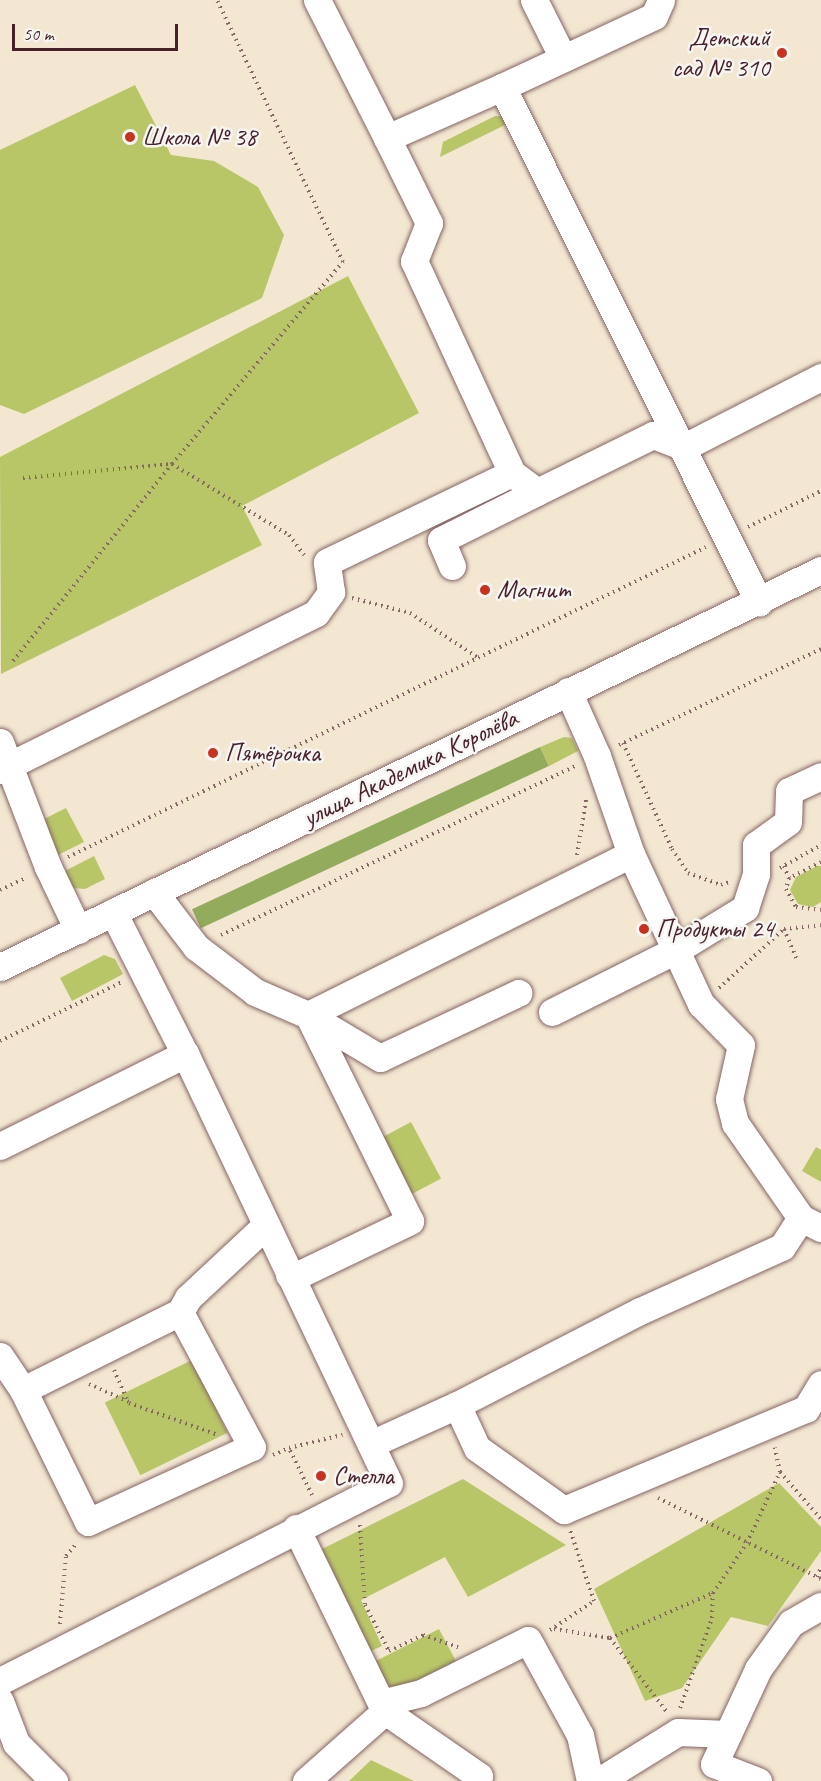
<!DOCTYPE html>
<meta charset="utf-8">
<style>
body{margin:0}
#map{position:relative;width:821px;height:1781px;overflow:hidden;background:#f3e7d2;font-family:Caveat,sans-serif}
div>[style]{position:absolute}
.green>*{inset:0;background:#b9c667;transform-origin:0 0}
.forest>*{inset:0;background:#92ab5c;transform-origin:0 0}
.path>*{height:4px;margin-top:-2px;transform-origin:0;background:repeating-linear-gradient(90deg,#856565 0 1.5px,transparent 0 6px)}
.roads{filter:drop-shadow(0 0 2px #856565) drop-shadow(0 0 2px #856565)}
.minor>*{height:27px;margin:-13.5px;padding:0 13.5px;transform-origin:13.5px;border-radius:13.5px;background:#fff}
.dots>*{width:16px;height:16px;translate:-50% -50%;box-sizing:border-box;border:3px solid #f6f6f2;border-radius:50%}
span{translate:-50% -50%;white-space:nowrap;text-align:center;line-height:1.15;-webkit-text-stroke:5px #f6f6f2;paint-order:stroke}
.poi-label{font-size:26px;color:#4a1f2b}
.right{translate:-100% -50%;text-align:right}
.left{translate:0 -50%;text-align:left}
.street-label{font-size:26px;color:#4a1f2b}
.scale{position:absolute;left:12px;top:24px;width:166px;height:27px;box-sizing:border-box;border:3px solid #4a1f2b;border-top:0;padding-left:8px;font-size:18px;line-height:21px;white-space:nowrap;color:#4a1f2b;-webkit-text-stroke:4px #f6f6f2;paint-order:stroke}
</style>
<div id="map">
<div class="green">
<i style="clip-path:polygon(135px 85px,171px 155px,214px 161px,258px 187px,284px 235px,262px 298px,24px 414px,0 405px,0 150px)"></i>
<i style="clip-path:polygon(495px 116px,505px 117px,509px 123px,440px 157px,443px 142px)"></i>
<i style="clip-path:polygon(348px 276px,419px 413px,242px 506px,262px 545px,1px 674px,0 457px)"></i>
<i style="clip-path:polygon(564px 737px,572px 738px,578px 751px,549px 766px,540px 747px)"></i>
<i style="clip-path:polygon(66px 808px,84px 842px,54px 857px,41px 832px,44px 819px)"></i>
<i style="clip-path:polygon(94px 856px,105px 879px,85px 889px,71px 888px,63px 872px)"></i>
<i style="clip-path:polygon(817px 866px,821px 866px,821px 902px,813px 907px,798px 904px,790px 890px,796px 877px)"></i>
<i style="clip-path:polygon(104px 955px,115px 959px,123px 974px,72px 1001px,60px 978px)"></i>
<i style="left:411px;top:1122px;width:64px;height:43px;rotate:62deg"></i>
<i style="clip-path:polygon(816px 1147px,821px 1150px,821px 1182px,802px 1171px)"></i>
<i style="left:192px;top:1360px;width:81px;height:97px;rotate:64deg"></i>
<i style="clip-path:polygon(463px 1479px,566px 1545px,468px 1597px,445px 1557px,361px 1600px,382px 1646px,367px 1653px,318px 1551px)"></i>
<i style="clip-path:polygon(779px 1483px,821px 1527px,821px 1551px,768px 1626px,731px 1617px,682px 1688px,645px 1701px,594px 1589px)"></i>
<i style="clip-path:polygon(439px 1629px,457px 1663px,400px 1689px,383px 1684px,372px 1663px)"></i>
<i style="clip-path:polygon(371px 1760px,414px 1781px,349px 1781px)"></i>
</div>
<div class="forest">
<i style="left:540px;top:747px;width:21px;height:384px;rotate:65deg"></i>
</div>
<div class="path">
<i style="left:23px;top:478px;width:150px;rotate:-5.4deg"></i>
<i style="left:172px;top:464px;width:137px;rotate:31.3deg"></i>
<i style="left:289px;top:535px;width:25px;rotate:53deg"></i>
<i style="left:748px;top:527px;width:81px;rotate:-26.3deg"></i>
<i style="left:352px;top:598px;width:60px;rotate:14.5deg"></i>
<i style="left:410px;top:613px;width:80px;rotate:33.3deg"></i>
<i style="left:13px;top:661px;width:253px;rotate:-51.1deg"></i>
<i style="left:172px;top:464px;width:265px;rotate:-49.8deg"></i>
<i style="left:343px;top:262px;width:291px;rotate:-115.7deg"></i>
<i style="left:623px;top:743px;width:117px;rotate:65.2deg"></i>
<i style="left:672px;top:849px;width:29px;rotate:56deg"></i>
<i style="left:688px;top:873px;width:35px;rotate:20deg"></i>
<i style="left:721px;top:885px;width:9px;rotate:-21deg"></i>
<i style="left:619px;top:745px;width:224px;rotate:-25.4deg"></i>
<i style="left:577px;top:855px;width:56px;rotate:-80.7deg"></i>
<i style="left:68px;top:857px;width:709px;rotate:-25.91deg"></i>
<i style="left:821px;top:862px;width:36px;rotate:153deg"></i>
<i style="left:789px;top:878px;width:11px;rotate:105deg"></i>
<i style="left:786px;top:889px;width:21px;rotate:61deg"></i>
<i style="left:796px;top:907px;width:25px;rotate:7deg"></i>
<i style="left:784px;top:866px;width:13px;rotate:67deg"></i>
<i style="left:780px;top:868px;width:47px;rotate:-29.3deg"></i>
<i style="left:0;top:890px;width:29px;rotate:-25deg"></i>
<i style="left:784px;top:929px;width:34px;rotate:67deg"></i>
<i style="left:221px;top:935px;width:395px;rotate:-25.5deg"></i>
<i style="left:719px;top:988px;width:88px;rotate:-42.2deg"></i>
<i style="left:784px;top:929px;width:37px;rotate:-6deg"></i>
<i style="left:0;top:1041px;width:136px;rotate:-25.8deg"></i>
<i style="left:114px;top:1370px;width:36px;rotate:66deg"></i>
<i style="left:129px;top:1403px;width:95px;rotate:19.8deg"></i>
<i style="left:89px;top:1384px;width:44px;rotate:24.2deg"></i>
<i style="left:273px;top:1455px;width:17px;rotate:-24deg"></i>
<i style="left:780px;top:1472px;width:62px;rotate:48.9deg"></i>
<i style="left:312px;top:1495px;width:52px;rotate:-116.1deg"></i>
<i style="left:289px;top:1448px;width:55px;rotate:-13.8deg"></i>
<i style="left:658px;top:1498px;width:182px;rotate:26.4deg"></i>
<i style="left:360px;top:1525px;width:80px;rotate:86.4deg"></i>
<i style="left:365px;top:1605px;width:52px;rotate:62.4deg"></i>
<i style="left:389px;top:1651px;width:38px;rotate:-25deg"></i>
<i style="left:423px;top:1635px;width:37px;rotate:19deg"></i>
<i style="left:817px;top:1577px;width:10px;rotate:-66deg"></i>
<i style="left:60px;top:1624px;width:68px;rotate:-85deg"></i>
<i style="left:66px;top:1556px;width:17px;rotate:-50deg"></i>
<i style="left:554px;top:1629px;width:57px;rotate:9.1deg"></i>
<i style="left:610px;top:1638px;width:112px;rotate:-23.6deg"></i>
<i style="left:550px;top:1630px;width:53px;rotate:-33.4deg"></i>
<i style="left:594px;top:1601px;width:75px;rotate:-108.7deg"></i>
<i style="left:610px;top:1638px;width:93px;rotate:52.4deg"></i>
<i style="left:680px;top:1708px;width:96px;rotate:-70.4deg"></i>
<i style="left:712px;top:1618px;width:25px;rotate:-88deg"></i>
<i style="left:713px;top:1593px;width:60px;rotate:-55.8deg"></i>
<i style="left:747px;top:1543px;width:78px;rotate:-65.1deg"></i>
<i style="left:780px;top:1472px;width:25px;rotate:-102deg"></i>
</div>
<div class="roads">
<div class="minor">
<i style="left:317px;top:0;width:155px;rotate:63.1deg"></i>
<i style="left:387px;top:138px;width:126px;rotate:-23.9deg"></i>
<i style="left:502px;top:87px;width:576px;rotate:63.48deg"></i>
<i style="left:534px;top:0;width:65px;rotate:63.4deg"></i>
<i style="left:502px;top:87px;width:168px;rotate:-25deg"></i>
<i style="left:654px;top:16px;width:17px;rotate:-66deg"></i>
<i style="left:387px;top:138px;width:95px;rotate:63.7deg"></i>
<i style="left:429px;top:223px;width:41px;rotate:111.5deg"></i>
<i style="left:414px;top:261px;width:234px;rotate:65.2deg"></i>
<i style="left:452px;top:566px;width:28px;rotate:-113deg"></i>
<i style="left:441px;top:540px;width:107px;rotate:-26.6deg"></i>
<i style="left:568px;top:691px;width:71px;rotate:66deg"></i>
<i style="left:597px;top:756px;width:104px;rotate:70.9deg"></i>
<i style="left:631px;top:854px;width:166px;rotate:65deg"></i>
<i style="left:701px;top:1004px;width:57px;rotate:45.7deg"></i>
<i style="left:741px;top:1045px;width:55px;rotate:102.5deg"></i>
<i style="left:729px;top:1099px;width:25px;rotate:76deg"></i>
<i style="left:735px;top:1123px;width:116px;rotate:55.2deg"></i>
<i style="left:801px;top:1218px;width:22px;rotate:27deg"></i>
<i style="left:0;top:742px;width:134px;rotate:69deg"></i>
<i style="left:48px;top:867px;width:70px;rotate:64.5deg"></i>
<i style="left:0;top:770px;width:353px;rotate:-26.4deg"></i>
<i style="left:316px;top:613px;width:26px;rotate:-54deg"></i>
<i style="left:331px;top:592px;width:30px;rotate:-98deg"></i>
<i style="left:327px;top:562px;width:205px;rotate:-25.7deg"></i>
<i style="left:512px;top:473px;width:31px;rotate:37deg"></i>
<i style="left:537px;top:492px;width:129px;rotate:-26.2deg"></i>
<i style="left:653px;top:435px;width:33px;rotate:21deg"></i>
<i style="left:684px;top:447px;width:154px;rotate:-27.1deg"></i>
<i style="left:154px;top:892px;width:69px;rotate:52.6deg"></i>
<i style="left:196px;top:947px;width:74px;rotate:37.3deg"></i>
<i style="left:255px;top:992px;width:58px;rotate:23.5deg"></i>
<i style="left:308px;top:1015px;width:84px;rotate:30.8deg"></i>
<i style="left:380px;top:1058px;width:153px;rotate:-25.2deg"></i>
<i style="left:0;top:967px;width:912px;rotate:-25.81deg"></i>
<i style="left:552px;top:1012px;width:141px;rotate:-26.6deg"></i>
<i style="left:678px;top:949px;width:79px;rotate:-31.5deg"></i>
<i style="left:745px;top:908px;width:36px;rotate:-72deg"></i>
<i style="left:756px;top:874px;width:29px;rotate:-90deg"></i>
<i style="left:756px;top:845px;width:39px;rotate:-36deg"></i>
<i style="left:788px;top:822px;width:31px;rotate:-88deg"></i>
<i style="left:789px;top:791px;width:35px;rotate:-25deg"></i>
<i style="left:0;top:1146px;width:207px;rotate:-26.4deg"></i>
<i style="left:289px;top:1275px;width:13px;rotate:-9deg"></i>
<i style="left:302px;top:1273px;width:120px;rotate:-25.7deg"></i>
<i style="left:410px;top:1221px;width:230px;rotate:-116.3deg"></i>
<i style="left:308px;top:1015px;width:361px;rotate:-26.5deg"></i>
<i style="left:0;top:1356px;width:41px;rotate:55.9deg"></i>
<i style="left:23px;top:1390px;width:175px;rotate:-26.4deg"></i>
<i style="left:180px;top:1312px;width:16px;rotate:-60deg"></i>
<i style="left:188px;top:1298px;width:105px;rotate:-43.1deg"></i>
<i style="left:23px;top:1390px;width:147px;rotate:63.8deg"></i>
<i style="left:88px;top:1522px;width:180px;rotate:-24.6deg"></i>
<i style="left:252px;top:1447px;width:153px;rotate:-118.1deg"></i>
<i style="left:457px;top:1405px;width:47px;rotate:65.1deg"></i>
<i style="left:477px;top:1448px;width:107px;rotate:35.5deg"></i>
<i style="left:564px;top:1510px;width:262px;rotate:-22.7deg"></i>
<i style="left:806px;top:1409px;width:29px;rotate:-59deg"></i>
<i style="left:371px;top:1444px;width:94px;rotate:-24.4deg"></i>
<i style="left:457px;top:1405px;width:206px;rotate:-27.2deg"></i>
<i style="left:640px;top:1311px;width:156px;rotate:-24.3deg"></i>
<i style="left:782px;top:1247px;width:35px;rotate:-57deg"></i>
<i style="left:296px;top:1528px;width:203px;rotate:64.1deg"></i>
<i style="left:385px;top:1711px;width:114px;rotate:34.7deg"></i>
<i style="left:479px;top:1776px;width:6px;rotate:121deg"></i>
<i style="left:0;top:1681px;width:436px;rotate:-27deg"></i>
<i style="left:389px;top:1483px;width:475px;rotate:-115.4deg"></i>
<i style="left:185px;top:1054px;width:159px;rotate:-116.9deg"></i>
<i style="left:0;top:1701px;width:45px;rotate:69.1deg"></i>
<i style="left:16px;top:1743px;width:54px;rotate:45deg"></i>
<i style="left:381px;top:1703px;width:41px;rotate:-14deg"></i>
<i style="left:421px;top:1693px;width:119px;rotate:-26.4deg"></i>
<i style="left:528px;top:1640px;width:108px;rotate:61.3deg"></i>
<i style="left:580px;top:1735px;width:47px;rotate:77.7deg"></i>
<i style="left:306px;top:1781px;width:106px;rotate:-41.5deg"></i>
<i style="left:599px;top:1781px;width:93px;rotate:-31.8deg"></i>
<i style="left:678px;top:1732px;width:50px;rotate:2.3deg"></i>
<i style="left:758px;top:1781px;width:47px;rotate:-158.9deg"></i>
<i style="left:714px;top:1764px;width:105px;rotate:-65.1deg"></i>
<i style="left:758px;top:1669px;width:57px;rotate:-54.3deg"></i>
<i style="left:791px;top:1623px;width:34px;rotate:-30deg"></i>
</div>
</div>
<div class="dots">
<i style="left:782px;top:53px;background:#c8321e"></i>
<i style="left:130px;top:137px;background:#c8321e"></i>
<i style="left:485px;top:590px;background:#c8321e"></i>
<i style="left:213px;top:753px;background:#c8321e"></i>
<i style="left:644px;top:929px;background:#c8321e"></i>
<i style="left:321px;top:1476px;background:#c8321e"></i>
</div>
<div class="poi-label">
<span class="right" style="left:770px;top:53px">Детский<br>сад № 310</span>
<span class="left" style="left:142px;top:137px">Школа № 38</span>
<span class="left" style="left:497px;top:590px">Магнит</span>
<span class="left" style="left:225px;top:753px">Пятёрочка</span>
<span class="left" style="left:656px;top:929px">Продукты 24</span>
<span class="left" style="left:333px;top:1476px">Стелла</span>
</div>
<div class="street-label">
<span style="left:410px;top:768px;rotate:-26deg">улица Академика Королёва</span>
</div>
<div class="scale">50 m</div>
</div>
